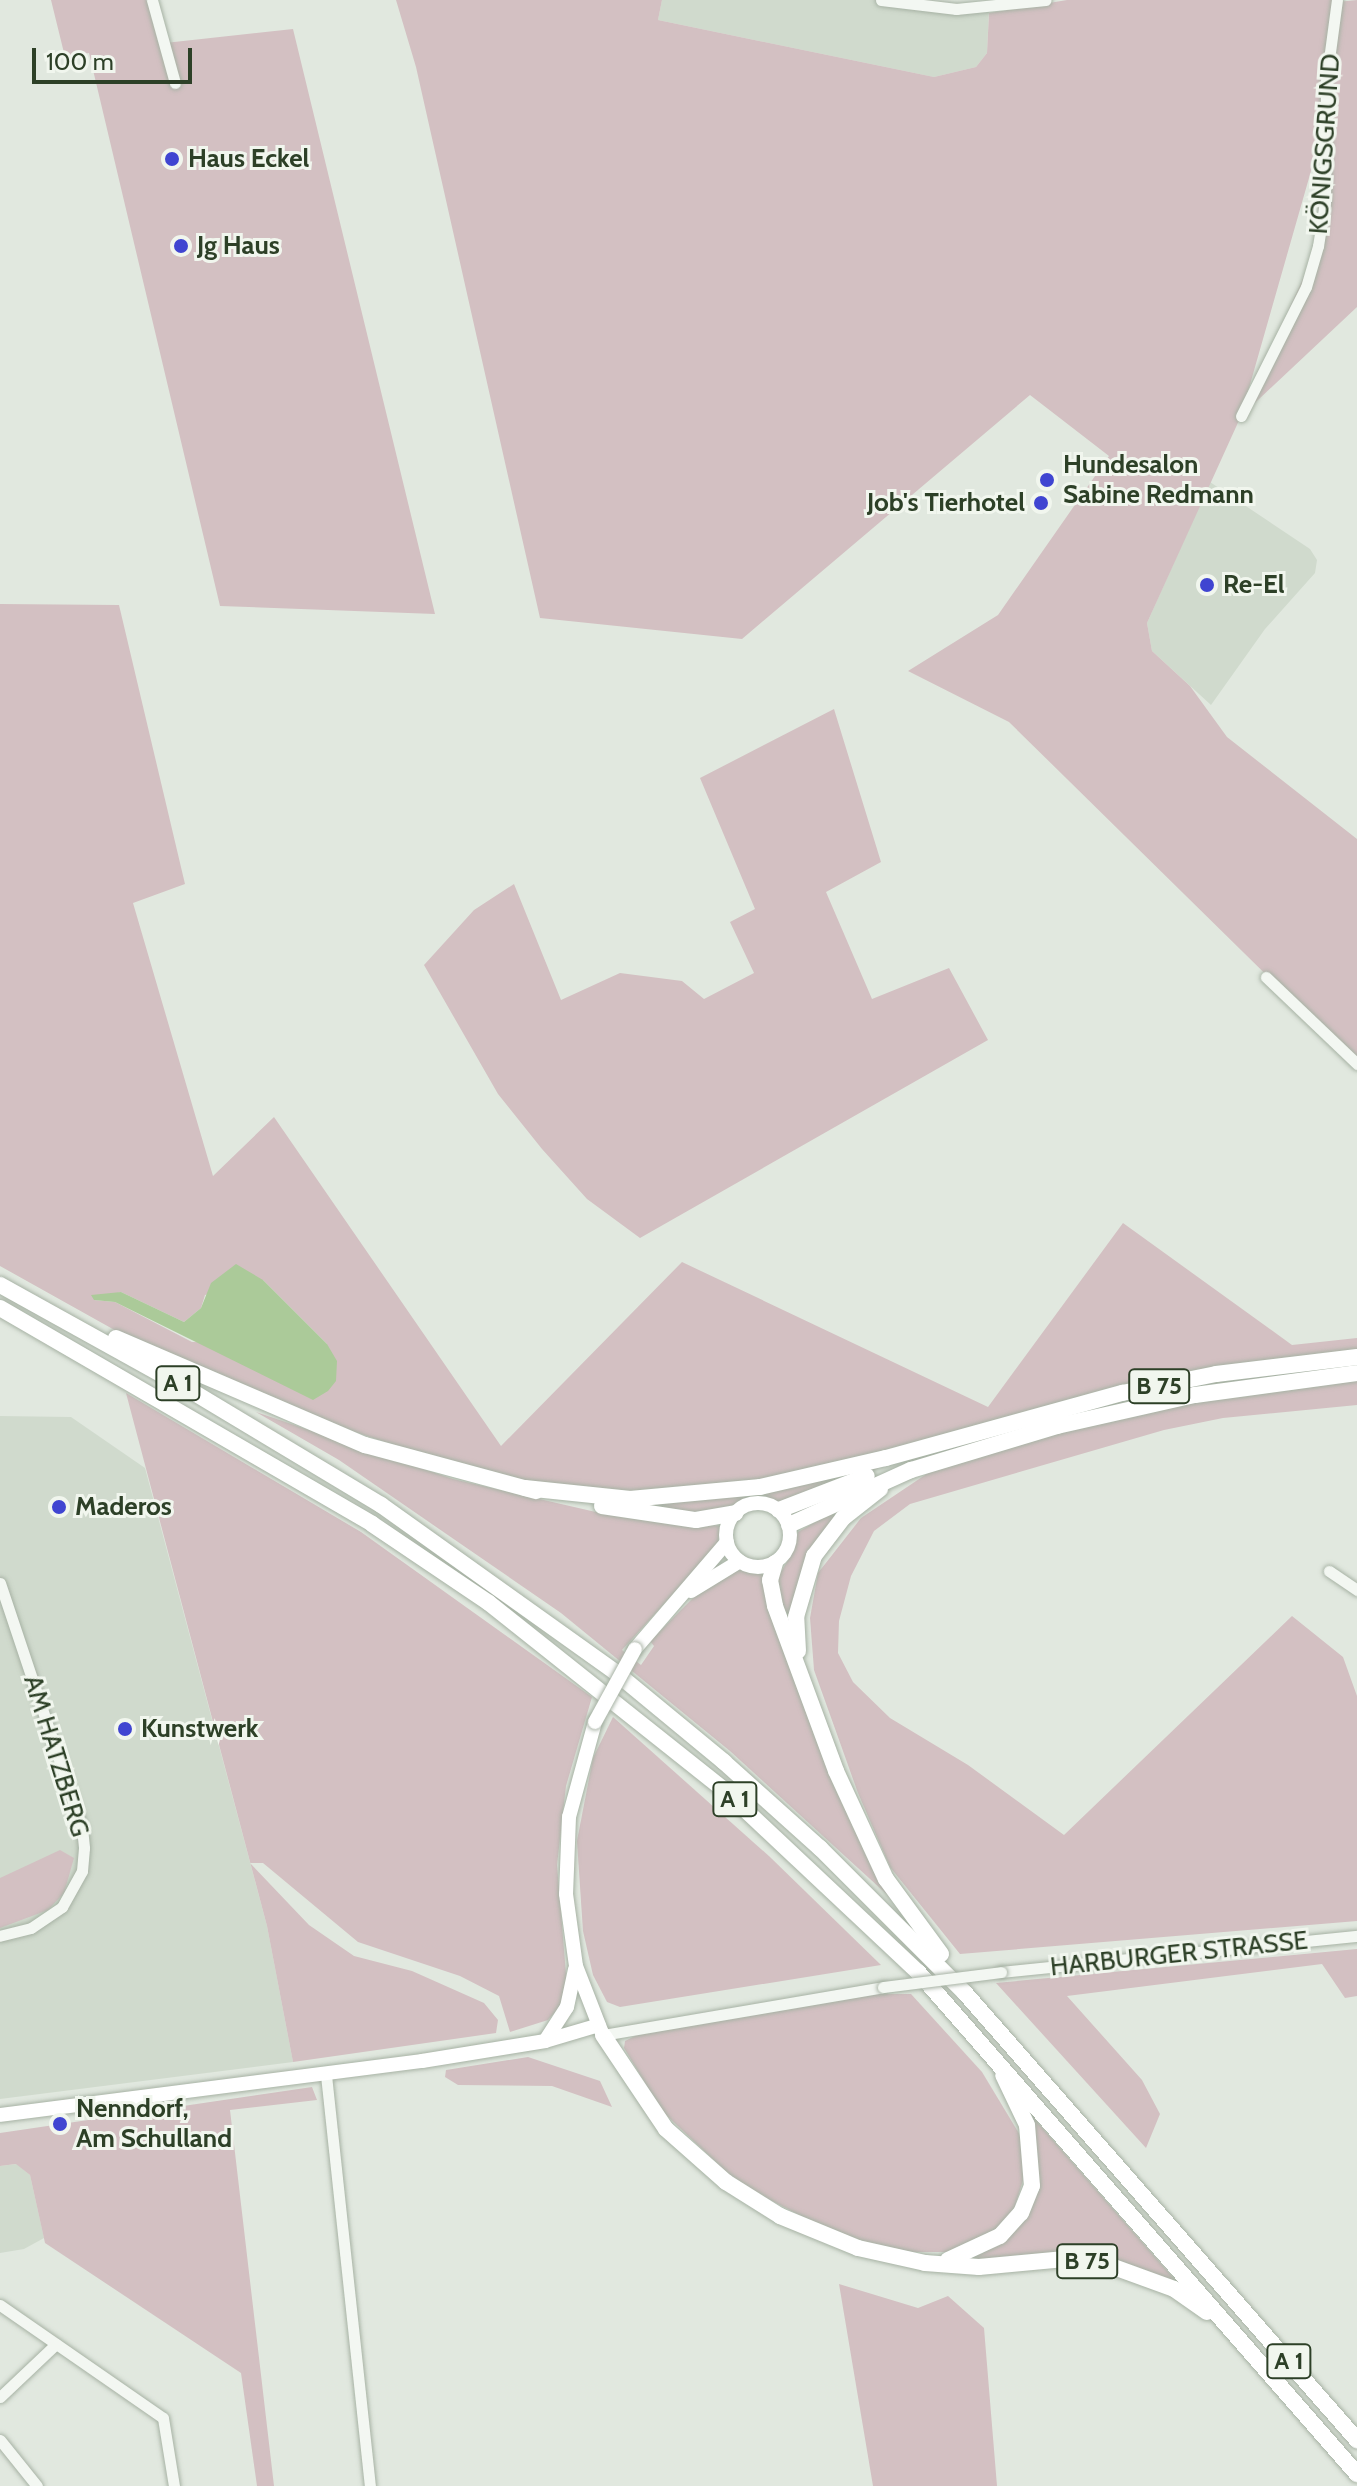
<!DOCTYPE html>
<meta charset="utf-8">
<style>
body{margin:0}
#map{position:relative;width:1357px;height:2486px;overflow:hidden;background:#e1e8df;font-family:Cabin,sans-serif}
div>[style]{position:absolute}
.built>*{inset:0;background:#d0dacd}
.green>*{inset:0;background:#d3c0c2}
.water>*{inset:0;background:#abca99}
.roads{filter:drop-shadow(0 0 2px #a7b2a4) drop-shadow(0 0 2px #a7b2a4)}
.minor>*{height:11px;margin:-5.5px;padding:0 5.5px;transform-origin:5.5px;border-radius:5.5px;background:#f3f7f2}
.major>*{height:14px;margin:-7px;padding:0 7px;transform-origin:7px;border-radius:7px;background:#fff}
.major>.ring{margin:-7px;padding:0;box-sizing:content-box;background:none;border:14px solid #fff;border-radius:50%}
.highway>*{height:16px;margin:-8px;padding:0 8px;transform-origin:8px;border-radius:8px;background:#fff}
.bridges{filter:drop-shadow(0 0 2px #a7b2a4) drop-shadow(0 0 2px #a7b2a4)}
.minor-bridge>*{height:11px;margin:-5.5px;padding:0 5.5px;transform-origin:5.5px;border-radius:5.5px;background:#f3f7f2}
.major-bridge>*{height:14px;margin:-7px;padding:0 7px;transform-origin:7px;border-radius:7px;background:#fff}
.dots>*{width:22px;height:22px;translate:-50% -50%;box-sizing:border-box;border:4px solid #f1f6ee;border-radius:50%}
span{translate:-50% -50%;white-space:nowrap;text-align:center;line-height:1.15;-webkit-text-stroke:6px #f1f6ee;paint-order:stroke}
.shield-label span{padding:2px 6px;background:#f1f6ee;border:2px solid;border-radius:6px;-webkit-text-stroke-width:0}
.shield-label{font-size:24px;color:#2d4027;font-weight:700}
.street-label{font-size:26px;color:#2d4027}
.poi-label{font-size:26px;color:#2d4027;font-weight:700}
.left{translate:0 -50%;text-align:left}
.right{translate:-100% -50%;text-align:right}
.scale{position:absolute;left:32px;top:48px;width:160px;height:36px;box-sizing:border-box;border:4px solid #2d4027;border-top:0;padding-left:10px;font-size:24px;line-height:28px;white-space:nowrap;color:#2d4027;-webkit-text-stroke:6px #f1f6ee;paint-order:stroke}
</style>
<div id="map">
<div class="built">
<i style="clip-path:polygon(662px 0,881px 0,989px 9px,987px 53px,976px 67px,934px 77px,658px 20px)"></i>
<i style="clip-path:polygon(1210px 482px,1310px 549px,1317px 560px,1315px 573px,1265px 629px,1211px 705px,1152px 651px,1147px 623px)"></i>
<i style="clip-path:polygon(0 1416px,71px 1417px,145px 1468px,267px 1926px,293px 2062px,0 2099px)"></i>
<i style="clip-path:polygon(17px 2164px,30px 2175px,44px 2238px,24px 2249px,0 2253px,0 2166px)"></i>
</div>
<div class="green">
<i style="clip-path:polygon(51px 0,152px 0,165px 43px,293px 29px,435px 614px,220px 606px,89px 53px,65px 57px)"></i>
<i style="clip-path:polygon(396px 0,662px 0,658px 20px,934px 77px,976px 67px,987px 53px,989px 13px,1067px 0,1334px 0,1319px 143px,1243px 409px,1318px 246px,1322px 142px,1337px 2px,1357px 0,1357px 307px,1241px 416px,1147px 623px,1152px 651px,1190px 686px,1227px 737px,1357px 839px,1357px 1064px,1009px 722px,908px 671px,998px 615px,1109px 456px,1030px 395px,742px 639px,540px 618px,416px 67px)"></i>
<i style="clip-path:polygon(evenodd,0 604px,119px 605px,185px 884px,133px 903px,213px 1176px,274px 1117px,501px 1446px,682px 1262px,988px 1407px,1123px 1223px,1292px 1345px,1357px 1338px,1357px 1351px,1283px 1358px,732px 1486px,653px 1495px,548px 1487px,454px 1465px,289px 1410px,170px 1361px,0 1266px,0 604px,263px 1280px,327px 1344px,192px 1342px,115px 1302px,94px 1300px,121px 1292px,184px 1322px,201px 1308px,205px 1295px,263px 1280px)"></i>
<i style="clip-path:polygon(834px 709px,881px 862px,826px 892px,872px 999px,949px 968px,988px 1040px,640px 1238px,587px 1199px,542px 1149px,498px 1094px,424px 965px,474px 910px,514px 884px,561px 1000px,620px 973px,682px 981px,704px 999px,754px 973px,730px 922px,755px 909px,700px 778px)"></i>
<i style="clip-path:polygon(1357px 1380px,1357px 1405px,1223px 1418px,1164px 1430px,910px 1504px,874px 1531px,851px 1576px,839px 1621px,838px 1653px,853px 1682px,890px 1718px,968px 1765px,1064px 1835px,1292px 1616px,1343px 1657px,1357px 1696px,1357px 1921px,960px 1954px,890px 1867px,858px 1793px,814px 1670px,810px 1618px,818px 1573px,861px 1518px,928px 1473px,1082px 1426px,1169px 1406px)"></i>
<i style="clip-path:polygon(126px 1393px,361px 1532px,592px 1697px,566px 1786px,557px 1865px,568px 1998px,548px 2020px,510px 2032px,499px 1996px,460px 1976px,358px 1942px,263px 1863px,250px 1863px,309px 1925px,354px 1956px,412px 1971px,484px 2003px,498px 2020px,496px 2033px,293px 2062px,267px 1926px)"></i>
<i style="clip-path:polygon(256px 1412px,453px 1479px,600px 1513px,720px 1526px,718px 1545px,622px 1650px,641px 1665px,654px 1646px,650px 1641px,714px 1577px,734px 1568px,764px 1574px,814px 1735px,852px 1825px,893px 1900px,730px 1751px,561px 1613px,339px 1460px)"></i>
<i style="clip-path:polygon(879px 1468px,787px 1506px,752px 1499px,734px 1508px,689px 1514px,639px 1504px)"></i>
<i style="clip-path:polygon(861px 1495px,829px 1526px,788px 1627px,776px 1580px,793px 1552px,798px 1532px)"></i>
<i style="clip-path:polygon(613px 1717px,770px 1857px,881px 1965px,620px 2007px,607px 2002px,593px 1975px,583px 1931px,577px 1841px,593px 1758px)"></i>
<i style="clip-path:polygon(60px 1850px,74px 1858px,64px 1893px,48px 1910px,0 1928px,0 1878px)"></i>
<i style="clip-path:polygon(1357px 1949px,1357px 1996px,1345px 1998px,1322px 1964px,1067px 1996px,1142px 2080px,1160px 2114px,1146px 2148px,996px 1983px)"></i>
<i style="clip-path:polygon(864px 1994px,911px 1994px,982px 2072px,1023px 2140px,1026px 2170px,1014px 2210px,991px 2234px,950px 2252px,912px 2252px,842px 2237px,739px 2184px,662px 2111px,624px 2048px,625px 2041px,655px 2026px)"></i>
<i style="clip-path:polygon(528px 2057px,600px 2081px,612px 2107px,552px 2086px,458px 2085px,445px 2077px,446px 2070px)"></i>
<i style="clip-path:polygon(312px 2087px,317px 2100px,230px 2110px,274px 2486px,257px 2486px,241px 2373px,45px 2243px,30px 2175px,16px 2164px,0 2166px,0 2133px)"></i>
<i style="clip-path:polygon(1025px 2108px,1191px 2298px,1138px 2268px,962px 2261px,983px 2253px,1038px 2182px,1036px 2142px)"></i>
<i style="clip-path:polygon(839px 2284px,918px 2308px,948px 2296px,984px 2328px,997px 2486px,873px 2486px)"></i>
</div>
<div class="water">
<i style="clip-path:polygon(236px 1264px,263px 1280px,327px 1344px,337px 1361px,336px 1381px,328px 1391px,313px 1400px,115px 1302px,94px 1300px,91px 1295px,121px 1292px,184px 1322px,201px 1308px,211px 1283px)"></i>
</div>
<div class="roads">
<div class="minor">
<i style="left:152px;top:0;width:86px;rotate:74.5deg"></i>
<i style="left:881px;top:0;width:76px;rotate:6.8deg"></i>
<i style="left:956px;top:9px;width:90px;rotate:-5.7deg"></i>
<i style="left:1241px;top:416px;width:144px;rotate:-63.3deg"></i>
<i style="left:1306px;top:287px;width:43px;rotate:-73.7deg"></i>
<i style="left:1318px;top:246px;width:45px;rotate:-81deg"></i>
<i style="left:1325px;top:202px;width:120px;rotate:-89.5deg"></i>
<i style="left:1326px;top:82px;width:83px;rotate:-82.4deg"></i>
<i style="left:1266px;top:977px;width:126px;rotate:43.7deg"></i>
<i style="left:1329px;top:1571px;width:34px;rotate:34deg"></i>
<i style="left:0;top:1583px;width:258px;rotate:71.5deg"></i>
<i style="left:82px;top:1828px;width:20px;rotate:84deg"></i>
<i style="left:84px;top:1848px;width:23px;rotate:95deg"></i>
<i style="left:82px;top:1871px;width:41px;rotate:119.1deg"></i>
<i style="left:62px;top:1907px;width:37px;rotate:146deg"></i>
<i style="left:31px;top:1928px;width:32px;rotate:166deg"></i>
<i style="left:1001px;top:1972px;width:358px;rotate:-5.8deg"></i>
<i style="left:603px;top:2035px;width:284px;rotate:-9.7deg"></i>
<i style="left:326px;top:2075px;width:413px;rotate:83.9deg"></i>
<i style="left:0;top:2305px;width:198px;rotate:34.7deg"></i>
<i style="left:163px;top:2418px;width:69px;rotate:80.8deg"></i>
<i style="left:0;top:2397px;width:77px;rotate:-43.4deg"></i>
<i style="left:0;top:2440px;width:59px;rotate:51.2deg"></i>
</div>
<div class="major">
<i class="ring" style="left:726px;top:1503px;width:50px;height:50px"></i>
<i style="left:691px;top:1591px;width:57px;rotate:-31.5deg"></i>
<i style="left:635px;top:1649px;width:141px;rotate:-49.3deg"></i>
<i style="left:595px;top:1722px;width:98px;rotate:105.3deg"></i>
<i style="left:569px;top:1817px;width:77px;rotate:92.2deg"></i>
<i style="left:566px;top:1894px;width:73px;rotate:82.1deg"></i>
<i style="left:576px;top:1966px;width:72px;rotate:68.8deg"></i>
<i style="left:545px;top:2041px;width:40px;rotate:-57.1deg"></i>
<i style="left:567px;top:2007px;width:39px;rotate:-78deg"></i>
<i style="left:0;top:2115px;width:425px;rotate:-7.3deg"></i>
<i style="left:422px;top:2061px;width:125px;rotate:-9.2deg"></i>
<i style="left:545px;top:2041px;width:56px;rotate:-16.5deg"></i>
</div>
<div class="highway">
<i style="left:0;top:1285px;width:221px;rotate:29deg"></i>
<i style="left:193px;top:1392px;width:219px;rotate:31deg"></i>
<i style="left:381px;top:1505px;width:287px;rotate:35.5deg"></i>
<i style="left:615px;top:1672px;width:141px;rotate:39.5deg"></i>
<i style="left:724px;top:1762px;width:129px;rotate:41.9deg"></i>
<i style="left:820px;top:1848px;width:205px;rotate:45deg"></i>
<i style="left:965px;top:1993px;width:595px;rotate:48.75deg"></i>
<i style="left:0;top:1308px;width:430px;rotate:30.1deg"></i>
<i style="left:372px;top:1524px;width:141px;rotate:34deg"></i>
<i style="left:489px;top:1603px;width:299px;rotate:38.5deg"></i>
<i style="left:723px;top:1789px;width:267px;rotate:43.2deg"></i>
<i style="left:918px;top:1972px;width:667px;rotate:48.83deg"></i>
<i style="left:116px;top:1338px;width:271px;rotate:23.3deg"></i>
<i style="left:365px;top:1445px;width:177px;rotate:15.1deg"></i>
<i style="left:525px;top:1488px;width:106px;rotate:6deg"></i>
<i style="left:630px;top:1499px;width:131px;rotate:-5.3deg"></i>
<i style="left:760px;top:1487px;width:129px;rotate:-13deg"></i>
<i style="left:886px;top:1458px;width:245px;rotate:-15.4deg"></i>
<i style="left:1122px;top:1393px;width:96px;rotate:-11.4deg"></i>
<i style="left:1216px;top:1374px;width:142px;rotate:-6.9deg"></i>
<i style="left:602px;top:1506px;width:95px;rotate:8.5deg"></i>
<i style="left:696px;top:1520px;width:40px;rotate:-10deg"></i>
<i style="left:779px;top:1510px;width:94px;rotate:-21.1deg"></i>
<i style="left:789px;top:1525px;width:134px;rotate:-24.3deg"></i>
<i style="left:911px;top:1470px;width:152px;rotate:-16.8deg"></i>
<i style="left:1057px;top:1426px;width:141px;rotate:-12.7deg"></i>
<i style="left:1195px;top:1395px;width:163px;rotate:-7.7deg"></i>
<i style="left:775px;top:1563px;width:18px;rotate:106deg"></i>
<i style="left:770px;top:1580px;width:26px;rotate:79deg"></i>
<i style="left:775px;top:1606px;width:176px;rotate:69.7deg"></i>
<i style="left:836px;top:1771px;width:119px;rotate:65.2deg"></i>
<i style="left:886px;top:1879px;width:93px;rotate:53.7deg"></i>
<i style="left:798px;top:1651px;width:34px;rotate:-93deg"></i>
<i style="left:796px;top:1617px;width:64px;rotate:-73.6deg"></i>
<i style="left:814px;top:1556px;width:48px;rotate:-52.7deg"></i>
<i style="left:843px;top:1518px;width:47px;rotate:-38.1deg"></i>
<i style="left:603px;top:2035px;width:113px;rotate:56.2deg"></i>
<i style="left:666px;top:2129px;width:80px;rotate:41.5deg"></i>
<i style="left:726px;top:2182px;width:64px;rotate:32.2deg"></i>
<i style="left:780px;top:2216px;width:84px;rotate:22.3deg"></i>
<i style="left:858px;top:2248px;width:69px;rotate:12.6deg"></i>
<i style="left:925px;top:2263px;width:54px;rotate:4.2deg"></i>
<i style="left:979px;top:2267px;width:86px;rotate:-5.3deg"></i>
<i style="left:1065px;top:2259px;width:35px;rotate:5deg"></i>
<i style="left:1100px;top:2262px;width:79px;rotate:20deg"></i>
<i style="left:1174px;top:2289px;width:40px;rotate:34.9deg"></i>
<i style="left:948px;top:2260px;width:57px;rotate:-24.8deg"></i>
<i style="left:1000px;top:2236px;width:31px;rotate:-48deg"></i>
<i style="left:1021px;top:2213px;width:29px;rotate:-68deg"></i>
<i style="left:1032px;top:2186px;width:61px;rotate:-94.7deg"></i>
<i style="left:1027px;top:2125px;width:55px;rotate:-115.6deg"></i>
</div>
</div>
<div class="bridges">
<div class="minor-bridge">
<i style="left:883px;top:1987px;width:119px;rotate:-7.2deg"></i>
</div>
<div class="major-bridge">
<i style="left:595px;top:1722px;width:83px;rotate:-61.3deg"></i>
</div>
</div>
<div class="dots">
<i style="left:172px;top:159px;background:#4045d1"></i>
<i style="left:181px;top:246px;background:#4045d1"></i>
<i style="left:1047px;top:480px;background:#4045d1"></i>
<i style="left:1041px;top:503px;background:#4045d1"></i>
<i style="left:1207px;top:585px;background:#4045d1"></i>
<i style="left:59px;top:1507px;background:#4045d1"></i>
<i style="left:125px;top:1729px;background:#4045d1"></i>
<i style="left:60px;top:2124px;background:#4045d1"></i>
</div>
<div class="shield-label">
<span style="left:178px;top:1383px">A 1</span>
<span style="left:1159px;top:1386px">B 75</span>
<span style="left:735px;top:1799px">A 1</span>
<span style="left:1087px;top:2261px">B 75</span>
<span style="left:1289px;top:2361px">A 1</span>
</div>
<div class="street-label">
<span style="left:1325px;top:144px;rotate:-86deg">KÖNIGSGRUND</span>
<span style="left:56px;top:1756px;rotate:73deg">AM HATZBERG</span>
<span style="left:1179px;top:1954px;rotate:-6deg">HARBURGER STRASSE</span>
</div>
<div class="poi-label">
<span class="left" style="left:188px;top:159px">Haus Eckel</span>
<span class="left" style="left:197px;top:246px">Jg Haus</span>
<span class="left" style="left:1063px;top:480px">Hundesalon<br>Sabine Redmann</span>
<span class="right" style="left:1025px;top:503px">Job's Tierhotel</span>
<span class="left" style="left:1223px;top:585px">Re-El</span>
<span class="left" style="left:75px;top:1507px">Maderos</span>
<span class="left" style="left:141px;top:1729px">Kunstwerk</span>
<span class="left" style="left:76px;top:2124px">Nenndorf,<br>Am Schulland</span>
</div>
<div class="scale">100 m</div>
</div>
